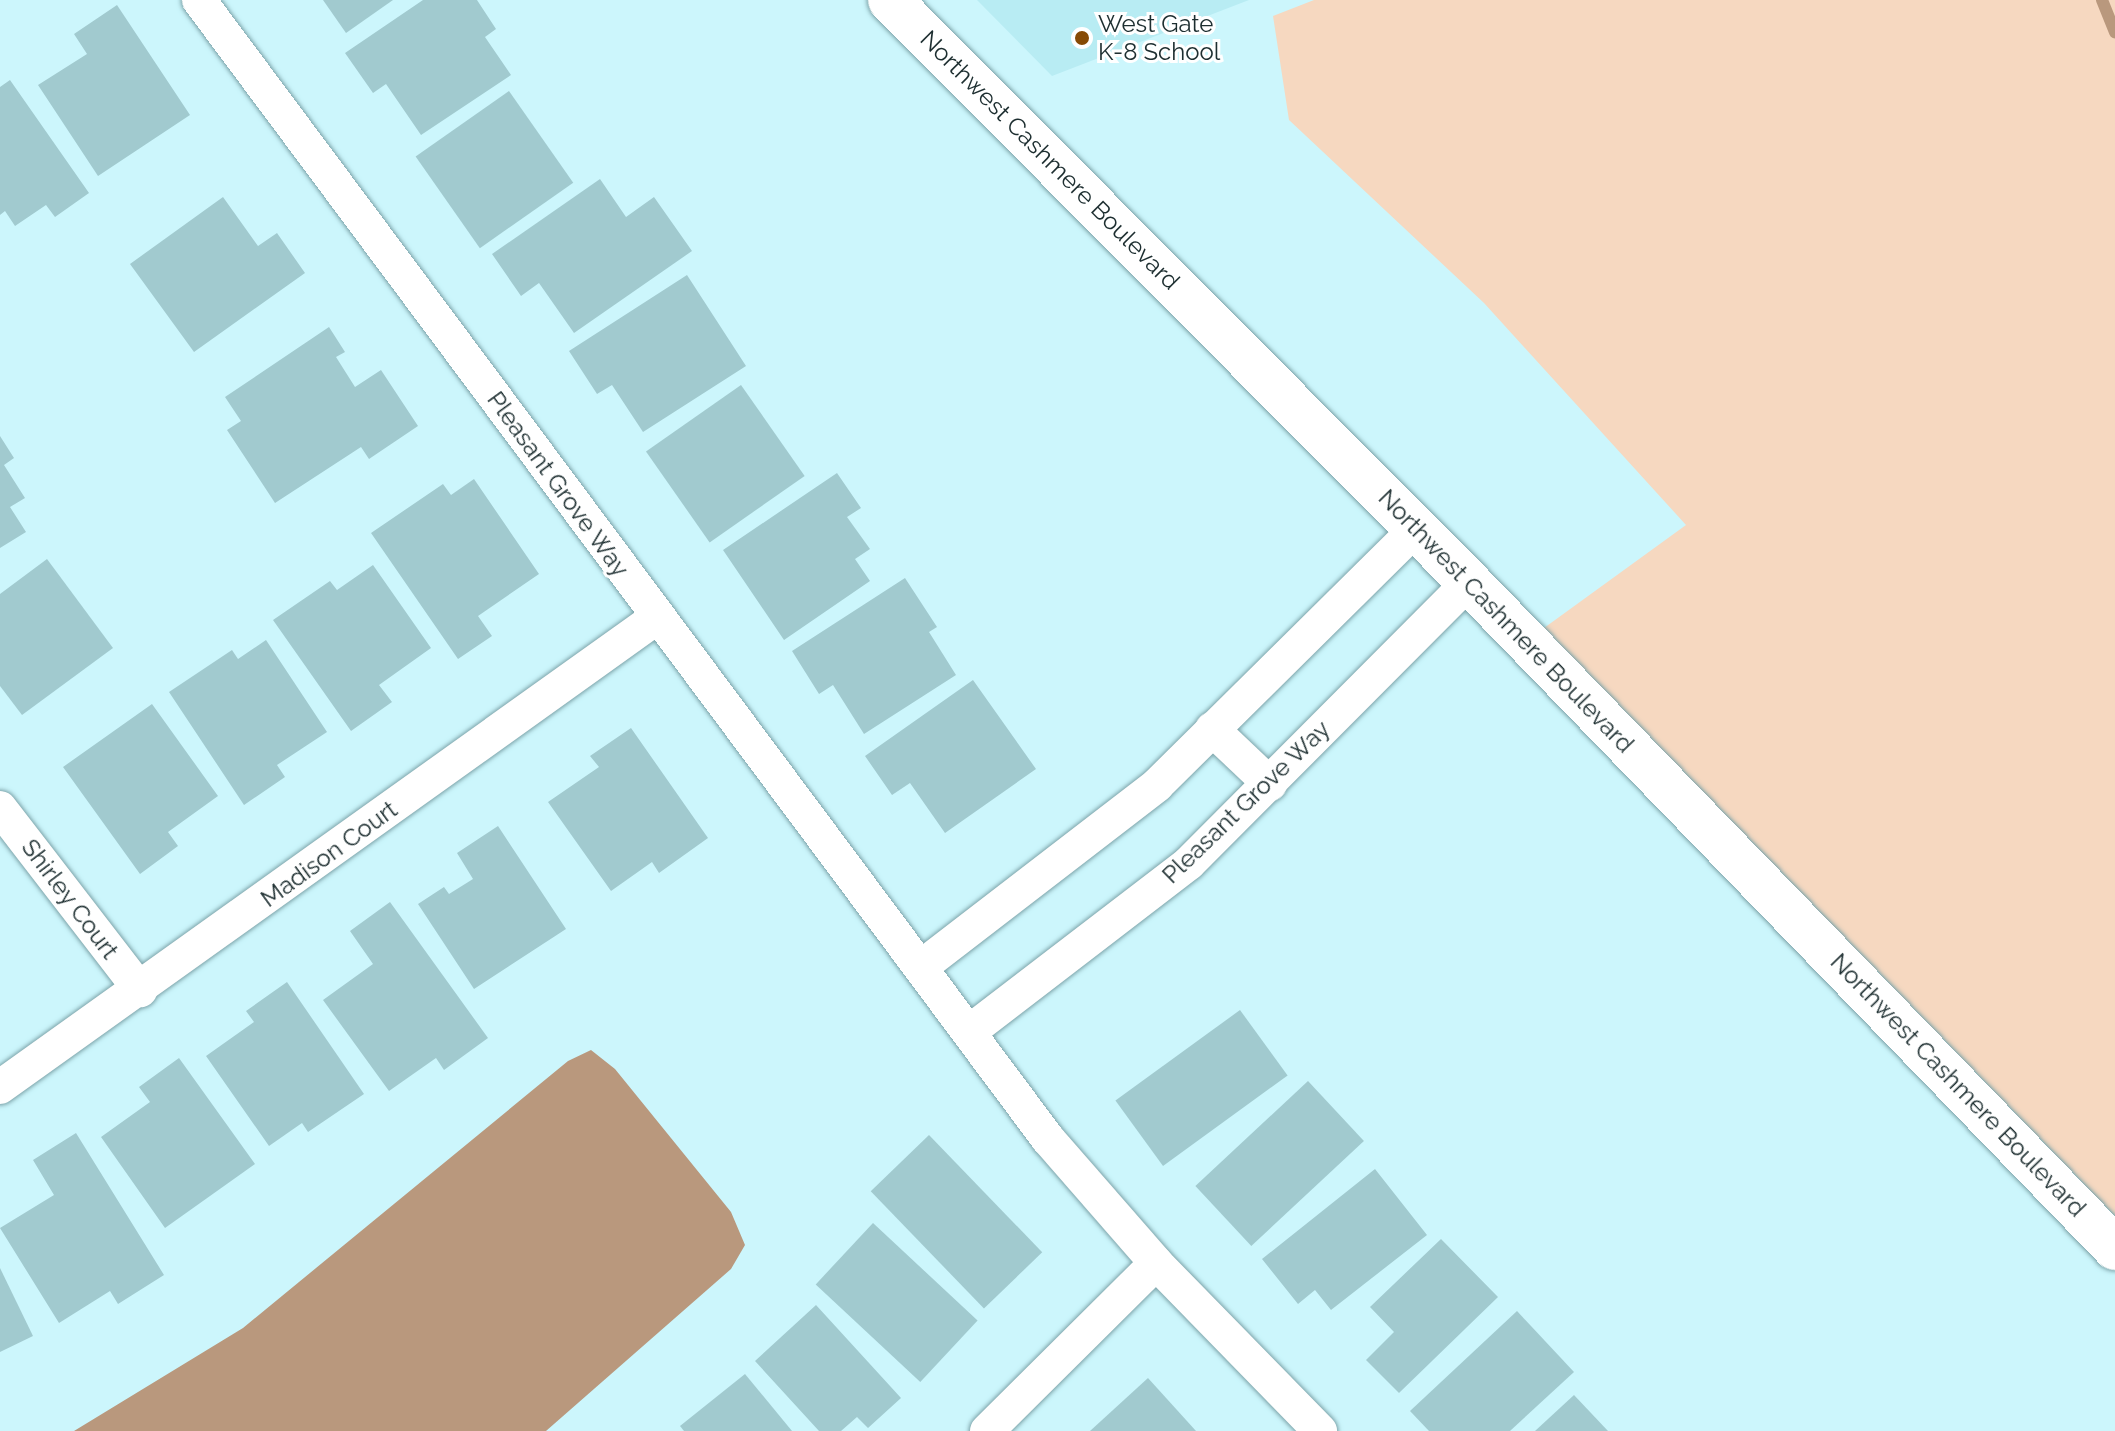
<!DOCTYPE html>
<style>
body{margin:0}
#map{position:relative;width:2115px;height:1431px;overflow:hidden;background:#ccf6fc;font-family:Raleway,sans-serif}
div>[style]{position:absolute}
.built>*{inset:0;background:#b8ecf3}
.green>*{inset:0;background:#f6d8c0}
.water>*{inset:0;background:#b9987d}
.stream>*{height:12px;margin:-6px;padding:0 6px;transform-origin:6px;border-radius:6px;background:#b9987d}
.building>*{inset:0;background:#a1cacf;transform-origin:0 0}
.roads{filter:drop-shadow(0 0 2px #7da4aa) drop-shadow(0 0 2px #7da4aa)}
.street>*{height:34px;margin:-17px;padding:0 17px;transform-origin:17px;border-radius:17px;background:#fff}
.secondary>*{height:44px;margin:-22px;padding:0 22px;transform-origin:22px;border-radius:22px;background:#fff}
.dots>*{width:22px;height:22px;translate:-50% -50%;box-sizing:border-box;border:4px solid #fff;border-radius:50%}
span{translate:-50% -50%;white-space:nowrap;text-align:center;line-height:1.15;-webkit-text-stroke:6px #fff;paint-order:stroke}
.poi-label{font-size:24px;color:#1d2e30}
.left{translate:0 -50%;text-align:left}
.street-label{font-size:24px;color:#1d2e30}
</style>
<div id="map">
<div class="built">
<i style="clip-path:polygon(977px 0,1249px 0,1052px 76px)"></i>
</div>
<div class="green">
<i style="clip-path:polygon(1314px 0,2115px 0,2115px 1216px,1544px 628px,1686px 525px,1484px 303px,1289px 120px,1273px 16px)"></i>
</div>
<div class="water">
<i style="clip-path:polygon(591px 1050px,615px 1069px,731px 1212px,745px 1245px,731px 1269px,546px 1431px,74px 1431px,243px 1328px,568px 1061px)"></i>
</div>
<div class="stream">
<i style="left:2102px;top:0;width:35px;rotate:68deg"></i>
</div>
<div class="building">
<i style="clip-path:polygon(323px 0,393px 0,346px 33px)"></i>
<i style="clip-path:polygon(423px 0,477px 0,496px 29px,485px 37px,511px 75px,421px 135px,386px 84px,373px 93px,345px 53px)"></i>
<i style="clip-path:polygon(117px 5px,190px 115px,98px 176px,38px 85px,87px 54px,74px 34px)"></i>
<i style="clip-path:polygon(10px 80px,89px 193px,55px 217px,46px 205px,15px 226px,5px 211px,0 215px,0 87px)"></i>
<i style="left:509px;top:91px;width:112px;height:114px;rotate:55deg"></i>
<i style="clip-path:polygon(600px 179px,626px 217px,654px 197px,692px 251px,574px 333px,539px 283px,521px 296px,492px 254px)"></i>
<i style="clip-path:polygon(223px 197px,258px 246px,277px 233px,305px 273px,194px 352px,130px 264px)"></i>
<i style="clip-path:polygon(687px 275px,746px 366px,643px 432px,612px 385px,597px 394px,569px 351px)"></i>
<i style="clip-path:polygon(329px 327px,345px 352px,336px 357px,355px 387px,381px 370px,418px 426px,369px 459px,361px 447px,275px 503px,227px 430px,241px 421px,225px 397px)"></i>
<i style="left:741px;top:385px;width:111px;height:116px;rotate:55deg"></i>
<i style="clip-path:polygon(0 436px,14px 458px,4px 465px,25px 498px,10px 507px,26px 532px,0 548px)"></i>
<i style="clip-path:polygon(837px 473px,861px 508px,847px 517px,870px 549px,855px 559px,870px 581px,784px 640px,723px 550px)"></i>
<i style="clip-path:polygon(474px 479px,539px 574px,478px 616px,492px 636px,458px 659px,371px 533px,443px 484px,451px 495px)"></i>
<i style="clip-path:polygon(47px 559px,113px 648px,22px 715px,0 686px,0 594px)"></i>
<i style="clip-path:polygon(373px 565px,431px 648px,379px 685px,392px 702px,351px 731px,273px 620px,330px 581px,337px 590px)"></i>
<i style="clip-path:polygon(905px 578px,937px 627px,929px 632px,956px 675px,864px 734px,833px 685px,819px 694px,792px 651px)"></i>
<i style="clip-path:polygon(266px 640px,327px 732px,277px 765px,285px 777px,244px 805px,169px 692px,232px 650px,238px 659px)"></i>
<i style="clip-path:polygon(973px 680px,1036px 769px,945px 833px,910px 783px,892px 795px,865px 756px)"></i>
<i style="clip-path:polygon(152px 704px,218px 796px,168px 832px,178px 846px,140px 874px,63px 767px)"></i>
<i style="clip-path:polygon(631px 728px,708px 838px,659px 873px,652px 862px,611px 891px,548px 802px,599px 767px,590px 756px)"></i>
<i style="clip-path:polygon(498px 826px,566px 929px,474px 989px,418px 904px,444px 887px,449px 894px,473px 879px,457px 853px)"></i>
<i style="clip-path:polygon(390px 902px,488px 1038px,444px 1070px,436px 1058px,389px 1091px,323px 1000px,373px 964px,350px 931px)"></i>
<i style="clip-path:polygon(287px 982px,364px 1094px,308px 1132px,302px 1123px,269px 1146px,206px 1056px,254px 1022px,246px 1011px)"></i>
<i style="left:1240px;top:1010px;width:81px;height:154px;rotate:54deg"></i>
<i style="clip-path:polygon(179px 1058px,255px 1164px,165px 1228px,101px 1137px,150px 1102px,139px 1087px)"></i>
<i style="left:1308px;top:1081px;width:82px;height:154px;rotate:47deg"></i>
<i style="clip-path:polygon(76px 1133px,164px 1275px,118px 1304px,110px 1291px,59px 1323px,0 1228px,54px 1195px,33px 1160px)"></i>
<i style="left:929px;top:1135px;width:163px;height:81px;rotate:46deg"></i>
<i style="clip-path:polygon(1375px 1169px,1427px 1235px,1331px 1310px,1315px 1290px,1298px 1304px,1262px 1259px)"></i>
<i style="left:873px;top:1223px;width:143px;height:84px;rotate:43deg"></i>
<i style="clip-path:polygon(1441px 1239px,1498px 1297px,1399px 1393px,1366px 1360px,1394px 1332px,1370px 1307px)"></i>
<i style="clip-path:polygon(0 1268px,33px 1336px,0 1352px)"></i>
<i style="clip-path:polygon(816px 1305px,901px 1398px,868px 1428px,857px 1417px,841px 1431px,819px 1431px,755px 1361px)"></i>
<i style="clip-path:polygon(1517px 1311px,1574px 1372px,1510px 1431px,1429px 1431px,1410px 1411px)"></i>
<i style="clip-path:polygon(745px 1374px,792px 1431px,684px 1431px,680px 1426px)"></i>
<i style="clip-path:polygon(1148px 1378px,1196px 1431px,1090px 1431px)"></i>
<i style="clip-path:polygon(1574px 1395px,1608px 1431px,1535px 1431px)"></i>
</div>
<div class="roads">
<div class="street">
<i style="left:199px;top:0;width:1421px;rotate:53.3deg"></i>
<i style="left:1048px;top:1139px;width:164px;rotate:48.9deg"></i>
<i style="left:1156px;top:1263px;width:235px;rotate:45.7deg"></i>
<i style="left:1212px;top:729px;width:80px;rotate:43.5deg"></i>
<i style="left:0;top:808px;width:230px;rotate:52.4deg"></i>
<i style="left:921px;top:967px;width:298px;rotate:-37.6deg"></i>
<i style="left:1157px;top:785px;width:364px;rotate:-44.7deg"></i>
<i style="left:969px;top:1032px;width:277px;rotate:-37.5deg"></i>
<i style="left:1189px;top:863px;width:397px;rotate:-45.1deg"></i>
<i style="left:0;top:1087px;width:806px;rotate:-35.56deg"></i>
<i style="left:987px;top:1431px;width:238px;rotate:-44.8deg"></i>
</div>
<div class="secondary">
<i style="left:890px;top:0;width:821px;rotate:45.15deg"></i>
<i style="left:1469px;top:582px;width:928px;rotate:45.87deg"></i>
</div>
</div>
<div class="dots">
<i style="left:1082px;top:38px;background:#864a05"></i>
</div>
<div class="poi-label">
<span class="left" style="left:1098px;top:38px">West Gate<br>K-8 School</span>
</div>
<div class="street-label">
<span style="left:1050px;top:160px;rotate:45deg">Northwest Cashmere Boulevard</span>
<span style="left:558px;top:484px;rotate:54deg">Pleasant Grove Way</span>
<span style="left:1506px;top:621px;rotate:46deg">Northwest Cashmere Boulevard</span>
<span style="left:1246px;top:802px;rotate:-44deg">Pleasant Grove Way</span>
<span style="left:329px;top:854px;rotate:-36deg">Madison Court</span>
<span style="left:70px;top:899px;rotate:53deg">Shirley Court</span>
<span style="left:1958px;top:1085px;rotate:46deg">Northwest Cashmere Boulevard</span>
</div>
</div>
